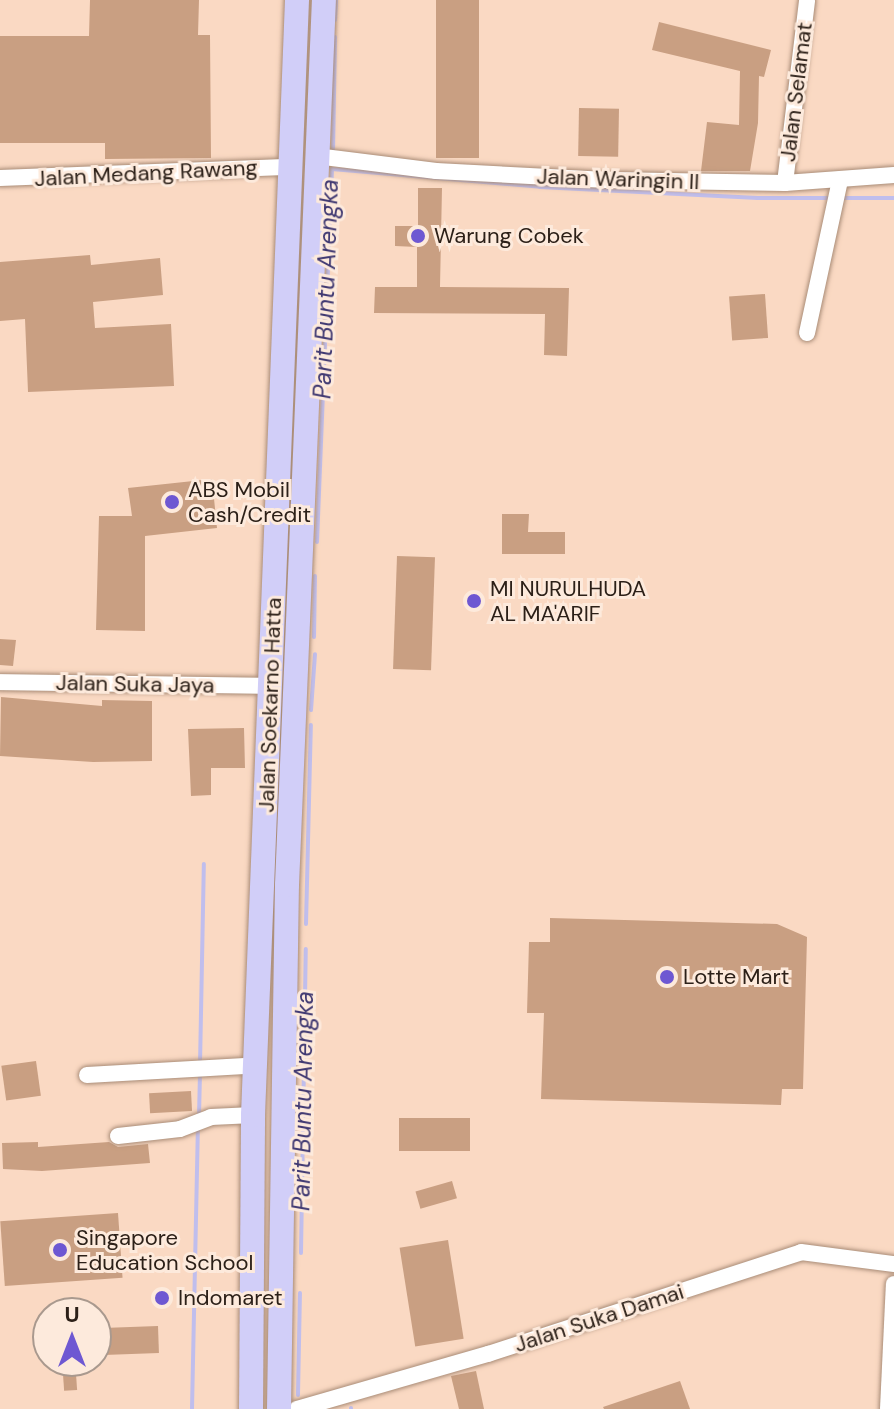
<!DOCTYPE html>
<style>
body{margin:0}
#map{position:relative;width:894px;height:1409px;overflow:hidden;background:#fad9c3;font-family:"DM Sans",sans-serif}
div>[style]{position:absolute}
.stream>*{height:4px;margin:-2px;padding:0 2px;transform-origin:2px;border-radius:2px;background:#c0beed}
.building>*{inset:0;background:#c99f82;transform-origin:0 0}
.roads{filter:drop-shadow(0 0 2px #a98c77) drop-shadow(0 0 2px #a98c77)}
.minor>*{height:16px;margin:-8px;padding:0 8px;transform-origin:8px;border-radius:8px;background:#fff}
.primary>*{height:24px;margin:-12px;padding:0 12px;transform-origin:12px;border-radius:12px;background:#d1cef8}
.dots>*{width:22px;height:22px;translate:-50% -50%;box-sizing:border-box;border:4px solid #fdeadc;border-radius:50%}
span{translate:-50% -50%;white-space:nowrap;text-align:center;line-height:1.15;-webkit-text-stroke:6px #fdeadc;paint-order:stroke}
.street-label{font-size:22px;color:#2c2018}
.poi-label{font-size:22px;color:#2c2018}
.left{translate:0 -50%;text-align:left}
.water-label{font-size:24px;color:#3f3871;font-style:italic}
.north{position:absolute;left:32px;top:1297px;width:80px;height:80px;box-sizing:border-box;background:#fdeadc;border:2px solid #a9998e;border-radius:50%;rotate:0deg;font-size:22px;font-weight:700;line-height:32px;text-align:center;color:#2c2018}
.north::after{content:'';display:block;margin:auto;width:28px;height:36px;background:#6e58d2;clip-path:polygon(50% 0,100% 100%,50% 72%,0 100%)}
</style>
<div id="map">
<div class="stream">
<i style="left:335px;top:20px;width:20px;rotate:-87deg"></i>
<i style="left:333px;top:152px;width:115px;rotate:-89deg"></i>
<i style="left:332px;top:169px;width:209px;rotate:4.9deg"></i>
<i style="left:540px;top:187px;width:218px;rotate:2.9deg"></i>
<i style="left:758px;top:198px;width:74px"></i>
<i style="left:840px;top:198px;width:54px"></i>
<i style="left:317px;top:542px;width:373px;rotate:-87.7deg"></i>
<i style="left:314px;top:637px;width:61px;rotate:-89.1deg"></i>
<i style="left:311px;top:710px;width:56px;rotate:-85.9deg"></i>
<i style="left:306px;top:924px;width:199px;rotate:-88.6deg"></i>
<i style="left:200px;top:1065px;width:201px;rotate:-88.9deg"></i>
<i style="left:199px;top:1117px;width:43px;rotate:-88.7deg"></i>
<i style="left:301px;top:1253px;width:304px;rotate:-89.1deg"></i>
<i style="left:298px;top:1395px;width:102px;rotate:-88.9deg"></i>
<i style="left:351px;top:1408px;width:1px;rotate:90deg"></i>
<i style="left:192px;top:1409px;width:283px;rotate:-88.8deg"></i>
</div>
<div class="building">
<i style="clip-path:polygon(90px 0,199px 0,198px 35px,210px 35px,211px 158px,105px 159px,105px 143px,0 143px,0 36px,89px 36px)"></i>
<i style="left:436px;top:0;width:43px;height:158px"></i>
<i style="clip-path:polygon(659px 22px,771px 50px,764px 77px,759px 76px,758px 123px,750px 171px,701px 171px,707px 122px,739px 125px,740px 71px,652px 50px)"></i>
<i style="left:579px;top:108px;width:40px;height:48px;rotate:1deg"></i>
<i style="clip-path:polygon(418px 188px,442px 188px,440px 287px,569px 288px,567px 356px,544px 355px,545px 314px,374px 313px,375px 287px,417px 287px,417px 247px,395px 246px,395px 226px,418px 226px)"></i>
<i style="clip-path:polygon(90px 255px,91px 265px,160px 258px,163px 295px,93px 302px,95px 328px,171px 324px,174px 386px,28px 392px,25px 319px,0 321px,0 262px)"></i>
<i style="left:765px;top:294px;width:44px;height:36px;rotate:86deg"></i>
<i style="clip-path:polygon(212px 479px,217px 528px,145px 536px,145px 631px,96px 630px,99px 516px,132px 516px,128px 488px)"></i>
<i style="clip-path:polygon(502px 514px,529px 514px,528px 532px,565px 532px,565px 554px,502px 554px)"></i>
<i style="left:397px;top:556px;width:38px;height:113px;rotate:2deg"></i>
<i style="clip-path:polygon(0 639px,16px 640px,13px 666px,0 665px)"></i>
<i style="clip-path:polygon(1px 697px,102px 706px,102px 700px,152px 701px,152px 761px,93px 762px,0 756px)"></i>
<i style="clip-path:polygon(244px 728px,245px 768px,211px 768px,211px 795px,191px 796px,188px 729px)"></i>
<i style="clip-path:polygon(550px 918px,777px 924px,807px 937px,803px 1089px,782px 1089px,781px 1105px,541px 1099px,544px 1013px,527px 1013px,529px 942px,550px 942px)"></i>
<i style="left:36px;top:1061px;width:35px;height:35px;rotate:82deg"></i>
<i style="left:191px;top:1091px;width:20px;height:42px;rotate:87deg"></i>
<i style="left:470px;top:1118px;width:33px;height:71px;rotate:90deg"></i>
<i style="clip-path:polygon(38px 1142px,38px 1147px,109px 1142px,118px 1147px,148px 1144px,150px 1163px,42px 1171px,3px 1169px,2px 1143px)"></i>
<i style="left:452px;top:1181px;width:18px;height:38px;rotate:74deg"></i>
<i style="left:118px;top:1213px;width:65px;height:118px;rotate:86deg"></i>
<i style="left:448px;top:1240px;width:100px;height:49px;rotate:81deg"></i>
<i style="left:158px;top:1326px;width:27px;height:62px;rotate:88deg"></i>
<i style="clip-path:polygon(476px 1371px,484px 1409px,459px 1409px,451px 1376px)"></i>
<i style="left:76px;top:1374px;width:16px;height:13px;rotate:86deg"></i>
<i style="clip-path:polygon(680px 1381px,690px 1409px,604px 1409px,603px 1407px)"></i>
</div>
<div class="roads">
<div class="minor">
<i style="left:316px;top:156px;width:121px;rotate:7.1deg"></i>
<i style="left:436px;top:171px;width:171px;rotate:3deg"></i>
<i style="left:607px;top:180px;width:178px;rotate:1deg"></i>
<i style="left:785px;top:183px;width:109px;rotate:-4.2deg"></i>
<i style="left:0;top:178px;width:291px;rotate:-2.2deg"></i>
<i style="left:785px;top:183px;width:184px;rotate:-83.1deg"></i>
<i style="left:807px;top:333px;width:157px;rotate:-77.8deg"></i>
<i style="left:0;top:682px;width:271px;rotate:0.8deg"></i>
<i style="left:87px;top:1075px;width:171px;rotate:-3.3deg"></i>
<i style="left:118px;top:1136px;width:62px;rotate:-6.4deg"></i>
<i style="left:180px;top:1129px;width:33px;rotate:-21deg"></i>
<i style="left:211px;top:1117px;width:42px;rotate:-2.7deg"></i>
<i style="left:297px;top:1409px;width:199px;rotate:-16.1deg"></i>
<i style="left:488px;top:1354px;width:329px;rotate:-18deg"></i>
<i style="left:801px;top:1252px;width:94px;rotate:7.4deg"></i>
<i style="left:888px;top:1409px;width:125px;rotate:-87.3deg"></i>
</div>
<div class="primary">
<i style="left:251px;top:1409px;width:294px;rotate:-89.6deg"></i>
<i style="left:253px;top:1115px;width:1116px;rotate:-87.74deg"></i>
<i style="left:279px;top:1409px;width:524px;rotate:-89.13deg"></i>
<i style="left:287px;top:885px;width:886px;rotate:-87.61deg"></i>
</div>
</div>
<div class="dots">
<i style="left:418px;top:236px;background:#6e58d2"></i>
<i style="left:172px;top:502px;background:#6e58d2"></i>
<i style="left:474px;top:601px;background:#6e58d2"></i>
<i style="left:667px;top:977px;background:#6e58d2"></i>
<i style="left:60px;top:1250px;background:#6e58d2"></i>
<i style="left:162px;top:1298px;background:#6e58d2"></i>
</div>
<div class="street-label">
<span style="left:796px;top:92px;rotate:-83deg">Jalan Selamat</span>
<span style="left:146px;top:173px;rotate:-3deg">Jalan Medang Rawang</span>
<span style="left:618px;top:179px;rotate:2deg">Jalan Waringin II</span>
<span style="left:135px;top:684px;rotate:1deg">Jalan Suka Jaya</span>
<span style="left:270px;top:705px;rotate:-88deg">Jalan Soekarno Hatta</span>
<span style="left:599px;top:1318px;rotate:-18deg">Jalan Suka Damai</span>
</div>
<div class="poi-label">
<span class="left" style="left:434px;top:236px">Warung Cobek</span>
<span class="left" style="left:188px;top:502px">ABS Mobil<br>Cash/Credit</span>
<span class="left" style="left:490px;top:601px">MI NURULHUDA<br>AL MA'ARIF</span>
<span class="left" style="left:683px;top:977px">Lotte Mart</span>
<span class="left" style="left:76px;top:1250px">Singapore<br>Education School</span>
<span class="left" style="left:178px;top:1298px">Indomaret</span>
</div>
<div class="water-label">
<span style="left:326px;top:289px;rotate:-88deg">Parit Buntu Arengka</span>
<span style="left:303px;top:1101px;rotate:-89deg">Parit Buntu Arengka</span>
</div>
<div class="north">U</div>
</div>
